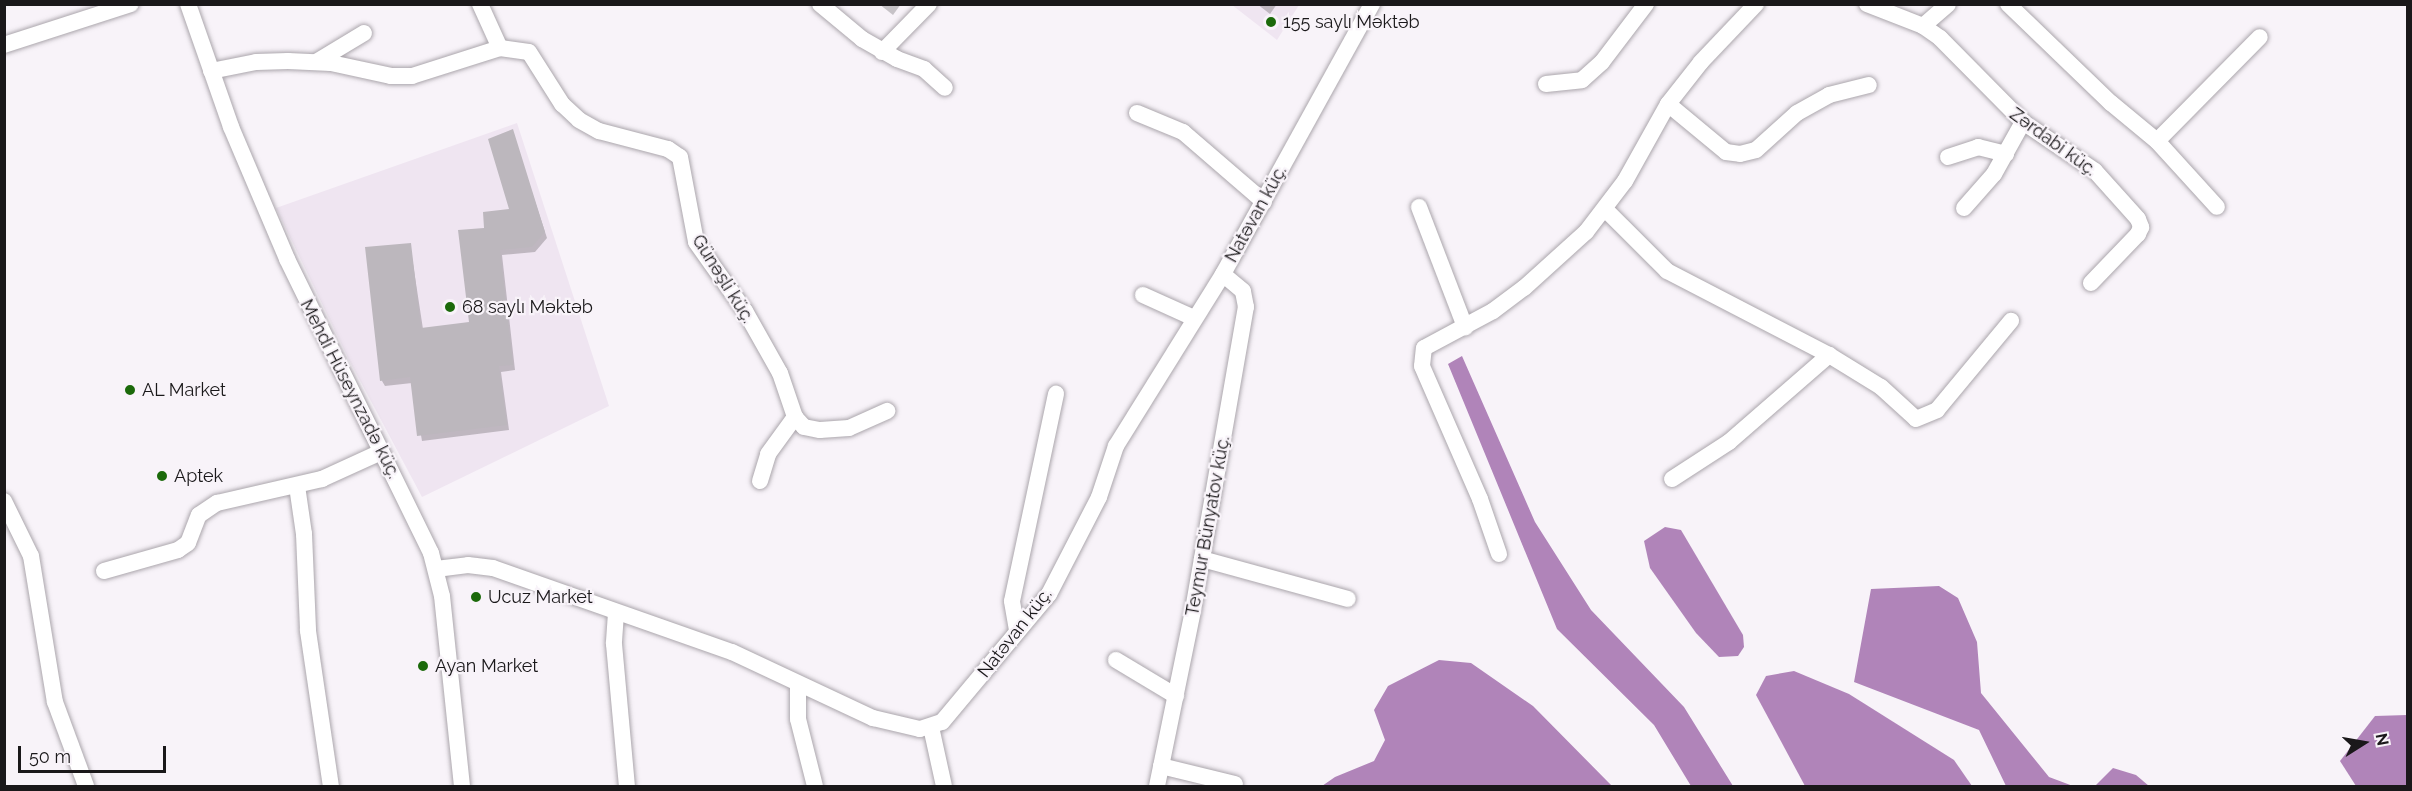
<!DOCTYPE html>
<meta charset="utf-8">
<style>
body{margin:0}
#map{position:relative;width:2412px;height:791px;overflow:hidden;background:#f8f3f9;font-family:Raleway,sans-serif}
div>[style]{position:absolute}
.built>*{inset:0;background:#efe5f1}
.water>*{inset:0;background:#b084b9}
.shadow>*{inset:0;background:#0003}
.building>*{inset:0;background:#bcb7bd}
.roads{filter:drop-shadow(0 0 2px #aba6ac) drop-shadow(0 0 2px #aba6ac)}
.street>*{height:16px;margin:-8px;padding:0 8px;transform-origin:8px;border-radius:8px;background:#fff}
.dots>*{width:16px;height:16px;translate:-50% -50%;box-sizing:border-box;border:3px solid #f8f3f9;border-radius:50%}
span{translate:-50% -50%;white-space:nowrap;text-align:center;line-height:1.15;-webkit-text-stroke:4.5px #f8f3f9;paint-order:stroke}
.poi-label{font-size:18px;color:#1a181a}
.left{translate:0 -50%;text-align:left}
.street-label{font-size:18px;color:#1a181a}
.frame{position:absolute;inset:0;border:6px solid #1a181a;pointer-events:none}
.north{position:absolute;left:2334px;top:713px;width:60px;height:60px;-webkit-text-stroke:4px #f8f3f9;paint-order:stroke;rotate:79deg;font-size:16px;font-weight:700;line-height:24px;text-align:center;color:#1a181a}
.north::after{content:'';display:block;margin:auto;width:21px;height:27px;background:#1a181a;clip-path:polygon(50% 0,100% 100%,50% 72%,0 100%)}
.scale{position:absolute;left:18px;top:746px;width:148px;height:27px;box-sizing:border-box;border:3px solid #1a181a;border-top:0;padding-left:8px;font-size:18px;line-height:21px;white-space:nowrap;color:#1a181a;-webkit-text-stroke:4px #f8f3f9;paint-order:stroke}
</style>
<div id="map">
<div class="built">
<i style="clip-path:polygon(1232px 5px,1299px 5px,1277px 40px)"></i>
<i style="clip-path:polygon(517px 123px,609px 406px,422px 497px,349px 360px,276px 208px)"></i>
</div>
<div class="water">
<i style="clip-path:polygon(1462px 356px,1535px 522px,1591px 610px,1684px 707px,1733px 786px,1691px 786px,1654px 725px,1557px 629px,1448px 364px)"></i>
<i style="clip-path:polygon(1665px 527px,1681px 530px,1743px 635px,1744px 647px,1738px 656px,1719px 657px,1696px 633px,1650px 568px,1644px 541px)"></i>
<i style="clip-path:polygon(1939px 586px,1958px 598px,1977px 642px,1981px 693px,2049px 777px,2073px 786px,2006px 786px,1979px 730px,1854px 682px,1871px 589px)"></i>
<i style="clip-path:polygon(1439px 660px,1471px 663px,1533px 706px,1612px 786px,1322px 786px,1335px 777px,1374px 761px,1385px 740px,1374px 710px,1388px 686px)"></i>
<i style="clip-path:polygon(1794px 671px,1849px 694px,1954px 760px,1972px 786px,1805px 786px,1756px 695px,1766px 676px)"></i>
<i style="clip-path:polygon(2407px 715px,2407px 786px,2356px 786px,2340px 761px,2375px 716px)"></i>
<i style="clip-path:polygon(2113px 768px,2136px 775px,2149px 786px,2095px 786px)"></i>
</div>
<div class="shadow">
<i style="clip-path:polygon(879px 4px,901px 4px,893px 15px)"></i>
<i style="clip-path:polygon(1257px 4px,1277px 4px,1270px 14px)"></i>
<i style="clip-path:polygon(512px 131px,547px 238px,535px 252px,502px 255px,515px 370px,501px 372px,509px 430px,422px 441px,412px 383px,385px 386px,382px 381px,410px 244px,423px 329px,471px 323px,486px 229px,511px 210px)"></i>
</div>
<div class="building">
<i style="clip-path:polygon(513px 129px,545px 232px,532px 247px,500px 250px,513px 365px,499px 366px,507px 425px,417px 436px,410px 377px,380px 381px,365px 247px,411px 243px,421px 328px,469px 322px,458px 230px,484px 228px,483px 212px,509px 209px,488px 139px)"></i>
</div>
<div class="roads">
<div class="street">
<i style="left:188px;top:4px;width:130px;rotate:70.7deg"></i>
<i style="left:231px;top:127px;width:143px;rotate:67deg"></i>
<i style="left:287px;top:259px;width:327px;rotate:63.9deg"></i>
<i style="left:431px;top:553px;width:44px;rotate:75.7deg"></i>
<i style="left:442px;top:596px;width:191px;rotate:84deg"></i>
<i style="left:480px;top:4px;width:48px;rotate:65.6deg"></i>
<i style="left:820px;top:4px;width:55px;rotate:39.8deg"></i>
<i style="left:862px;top:39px;width:40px;rotate:29.7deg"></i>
<i style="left:897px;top:59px;width:29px;rotate:20deg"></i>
<i style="left:924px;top:69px;width:28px;rotate:42deg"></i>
<i style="left:1867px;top:4px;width:60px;rotate:21.4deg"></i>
<i style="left:1923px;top:26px;width:21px;rotate:35deg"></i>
<i style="left:1940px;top:38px;width:118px;rotate:45.3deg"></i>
<i style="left:2023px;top:122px;width:87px;rotate:34.2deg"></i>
<i style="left:2095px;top:171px;width:64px;rotate:48.1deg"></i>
<i style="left:2138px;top:219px;width:9px;rotate:69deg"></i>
<i style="left:2141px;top:227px;width:8px;rotate:113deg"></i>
<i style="left:2138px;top:234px;width:68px;rotate:133.8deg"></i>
<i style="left:2008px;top:4px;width:143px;rotate:43.9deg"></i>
<i style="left:2111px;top:103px;width:60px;rotate:39.6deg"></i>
<i style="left:2157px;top:141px;width:89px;rotate:47.7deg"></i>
<i style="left:1923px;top:26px;width:33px;rotate:-41deg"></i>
<i style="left:4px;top:45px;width:133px;rotate:-17.9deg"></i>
<i style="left:882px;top:52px;width:67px;rotate:-45.6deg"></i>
<i style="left:316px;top:62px;width:56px;rotate:-31.1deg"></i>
<i style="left:211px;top:71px;width:46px;rotate:-11.3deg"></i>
<i style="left:256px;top:62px;width:32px;rotate:-2deg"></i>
<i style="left:288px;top:61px;width:43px;rotate:2.7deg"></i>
<i style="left:331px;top:63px;width:61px;rotate:12.2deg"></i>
<i style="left:391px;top:76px;width:21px"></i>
<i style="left:412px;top:76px;width:92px;rotate:-17.7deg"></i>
<i style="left:500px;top:48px;width:29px;rotate:8deg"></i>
<i style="left:529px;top:52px;width:62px;rotate:57.6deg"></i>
<i style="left:562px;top:104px;width:23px;rotate:43deg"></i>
<i style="left:579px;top:120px;width:23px;rotate:29deg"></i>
<i style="left:599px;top:131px;width:71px;rotate:14.6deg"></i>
<i style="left:668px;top:149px;width:14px;rotate:34deg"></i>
<i style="left:680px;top:157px;width:86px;rotate:79.3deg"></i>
<i style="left:696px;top:242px;width:85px;rotate:54.6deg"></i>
<i style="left:745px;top:311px;width:71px;rotate:60.6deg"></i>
<i style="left:780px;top:373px;width:46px;rotate:71.2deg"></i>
<i style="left:795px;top:417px;width:13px;rotate:48deg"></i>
<i style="left:804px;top:427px;width:16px;rotate:11deg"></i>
<i style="left:820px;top:430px;width:29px;rotate:-4deg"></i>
<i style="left:849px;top:428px;width:42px;rotate:-24.1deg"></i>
<i style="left:1546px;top:84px;width:36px;rotate:-6deg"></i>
<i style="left:1582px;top:80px;width:27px;rotate:-42deg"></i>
<i style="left:1602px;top:62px;width:73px;rotate:-52.8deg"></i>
<i style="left:1668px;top:104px;width:75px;rotate:39.6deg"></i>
<i style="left:1726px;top:152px;width:14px;rotate:8deg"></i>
<i style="left:1740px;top:154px;width:16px;rotate:-14deg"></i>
<i style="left:1756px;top:150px;width:55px;rotate:-42.1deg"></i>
<i style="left:1797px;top:113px;width:37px;rotate:-29deg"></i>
<i style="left:1829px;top:95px;width:41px;rotate:-14deg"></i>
<i style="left:1137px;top:113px;width:50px;rotate:22.4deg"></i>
<i style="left:1183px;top:132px;width:107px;rotate:40.8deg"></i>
<i style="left:2157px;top:141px;width:146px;rotate:-45.3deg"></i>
<i style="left:1948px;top:157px;width:32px;rotate:-18deg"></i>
<i style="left:1978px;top:147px;width:29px;rotate:14deg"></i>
<i style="left:1419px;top:207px;width:129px;rotate:69deg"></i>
<i style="left:1964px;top:208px;width:45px;rotate:-48.6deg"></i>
<i style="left:1994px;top:174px;width:60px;rotate:-60.9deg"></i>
<i style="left:1606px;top:210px;width:86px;rotate:45deg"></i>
<i style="left:1667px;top:271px;width:182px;rotate:27.4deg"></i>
<i style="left:1829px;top:355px;width:61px;rotate:31.6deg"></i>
<i style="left:1881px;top:387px;width:47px;rotate:42.4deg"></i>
<i style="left:1916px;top:419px;width:23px;rotate:-23deg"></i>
<i style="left:1937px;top:410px;width:116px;rotate:-50.3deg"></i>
<i style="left:1143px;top:295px;width:56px;rotate:24.3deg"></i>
<i style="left:1672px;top:479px;width:68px;rotate:-33deg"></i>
<i style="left:1729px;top:442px;width:133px;rotate:-41deg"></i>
<i style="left:760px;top:481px;width:28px;rotate:-73deg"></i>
<i style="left:768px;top:454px;width:46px;rotate:-53.9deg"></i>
<i style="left:297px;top:486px;width:49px;rotate:81.7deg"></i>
<i style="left:304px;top:534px;width:97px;rotate:87.6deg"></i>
<i style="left:308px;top:631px;width:157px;rotate:81.6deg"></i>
<i style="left:4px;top:501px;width:61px;rotate:63.9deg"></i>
<i style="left:31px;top:556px;width:148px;rotate:80.7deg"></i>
<i style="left:55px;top:702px;width:90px;rotate:69.7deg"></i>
<i style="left:1499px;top:554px;width:58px;rotate:-109.1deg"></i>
<i style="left:1480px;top:499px;width:145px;rotate:-113.6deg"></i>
<i style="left:1422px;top:366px;width:18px;rotate:-84deg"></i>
<i style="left:1424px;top:348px;width:78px;rotate:-28.2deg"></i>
<i style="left:1493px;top:311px;width:39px;rotate:-37deg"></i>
<i style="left:1524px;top:288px;width:84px;rotate:-42.1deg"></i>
<i style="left:1586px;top:232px;width:64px;rotate:-52.6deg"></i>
<i style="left:1625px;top:181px;width:88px;rotate:-60.8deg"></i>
<i style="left:1668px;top:104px;width:53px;rotate:-51.8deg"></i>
<i style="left:1701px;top:62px;width:80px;rotate:-46.5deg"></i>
<i style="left:1202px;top:559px;width:151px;rotate:15.3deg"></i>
<i style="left:436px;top:569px;width:32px;rotate:-7deg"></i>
<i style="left:468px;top:565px;width:25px;rotate:7deg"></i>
<i style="left:493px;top:568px;width:253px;rotate:19.4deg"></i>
<i style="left:732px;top:652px;width:156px;rotate:25.1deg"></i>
<i style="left:873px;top:718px;width:48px;rotate:13.2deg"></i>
<i style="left:920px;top:729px;width:23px;rotate:-18deg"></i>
<i style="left:942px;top:722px;width:167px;rotate:-50.1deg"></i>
<i style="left:1049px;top:594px;width:109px;rotate:-62.7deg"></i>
<i style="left:1099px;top:497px;width:54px;rotate:-71.6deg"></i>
<i style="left:1116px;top:446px;width:203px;rotate:-58.1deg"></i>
<i style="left:1223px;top:274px;width:308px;rotate:-61.1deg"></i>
<i style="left:104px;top:571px;width:77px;rotate:-15.8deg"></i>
<i style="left:178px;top:550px;width:12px;rotate:-35deg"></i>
<i style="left:188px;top:543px;width:30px;rotate:-69deg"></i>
<i style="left:199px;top:515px;width:22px;rotate:-34deg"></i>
<i style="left:217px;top:503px;width:108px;rotate:-12.9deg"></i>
<i style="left:322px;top:479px;width:65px;rotate:-24.6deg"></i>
<i style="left:616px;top:613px;width:31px;rotate:94deg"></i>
<i style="left:614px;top:644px;width:143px;rotate:84.8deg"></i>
<i style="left:1017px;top:630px;width:29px;rotate:-100deg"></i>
<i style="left:1012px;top:601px;width:212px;rotate:-78deg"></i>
<i style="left:1116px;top:660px;width:70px;rotate:31deg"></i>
<i style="left:798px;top:684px;width:35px;rotate:90deg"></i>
<i style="left:798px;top:719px;width:69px;rotate:75.8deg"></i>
<i style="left:931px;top:727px;width:60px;rotate:77.6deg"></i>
<i style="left:1161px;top:766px;width:76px;rotate:13.7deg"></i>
<i style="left:1157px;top:786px;width:180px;rotate:-78.4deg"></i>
<i style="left:1193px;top:610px;width:308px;rotate:-80.1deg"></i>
<i style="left:1246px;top:307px;width:16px;rotate:-101deg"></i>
<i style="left:1243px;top:291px;width:26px;rotate:-140deg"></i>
</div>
</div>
<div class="dots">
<i style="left:1271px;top:22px;background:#1b690a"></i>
<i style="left:450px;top:307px;background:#1b690a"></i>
<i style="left:130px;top:390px;background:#1b690a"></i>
<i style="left:162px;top:476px;background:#1b690a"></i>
<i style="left:476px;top:597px;background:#1b690a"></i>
<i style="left:423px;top:666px;background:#1b690a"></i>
</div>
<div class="poi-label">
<span class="left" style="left:1283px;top:22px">155 saylı Məktəb</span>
<span class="left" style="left:462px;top:307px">68 saylı Məktəb</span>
<span class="left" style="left:142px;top:390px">AL Market</span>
<span class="left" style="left:174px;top:476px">Aptek</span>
<span class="left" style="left:488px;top:597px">Ucuz Market</span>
<span class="left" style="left:435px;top:666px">Ayan Market</span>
</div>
<div class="street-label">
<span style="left:2053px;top:142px;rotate:36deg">Zərdabi küç.</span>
<span style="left:1256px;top:214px;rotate:-61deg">Natəvan küç.</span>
<span style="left:723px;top:279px;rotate:58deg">Günəşli küç.</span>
<span style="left:350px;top:389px;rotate:63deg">Mehdi Hüseynzadə küç.</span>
<span style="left:1208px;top:526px;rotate:-80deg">Teymur Bünyatov küç.</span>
<span style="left:1015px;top:633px;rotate:-52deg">Natəvan küç.</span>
</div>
<div class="frame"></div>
<div class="north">N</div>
<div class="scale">50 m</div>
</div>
